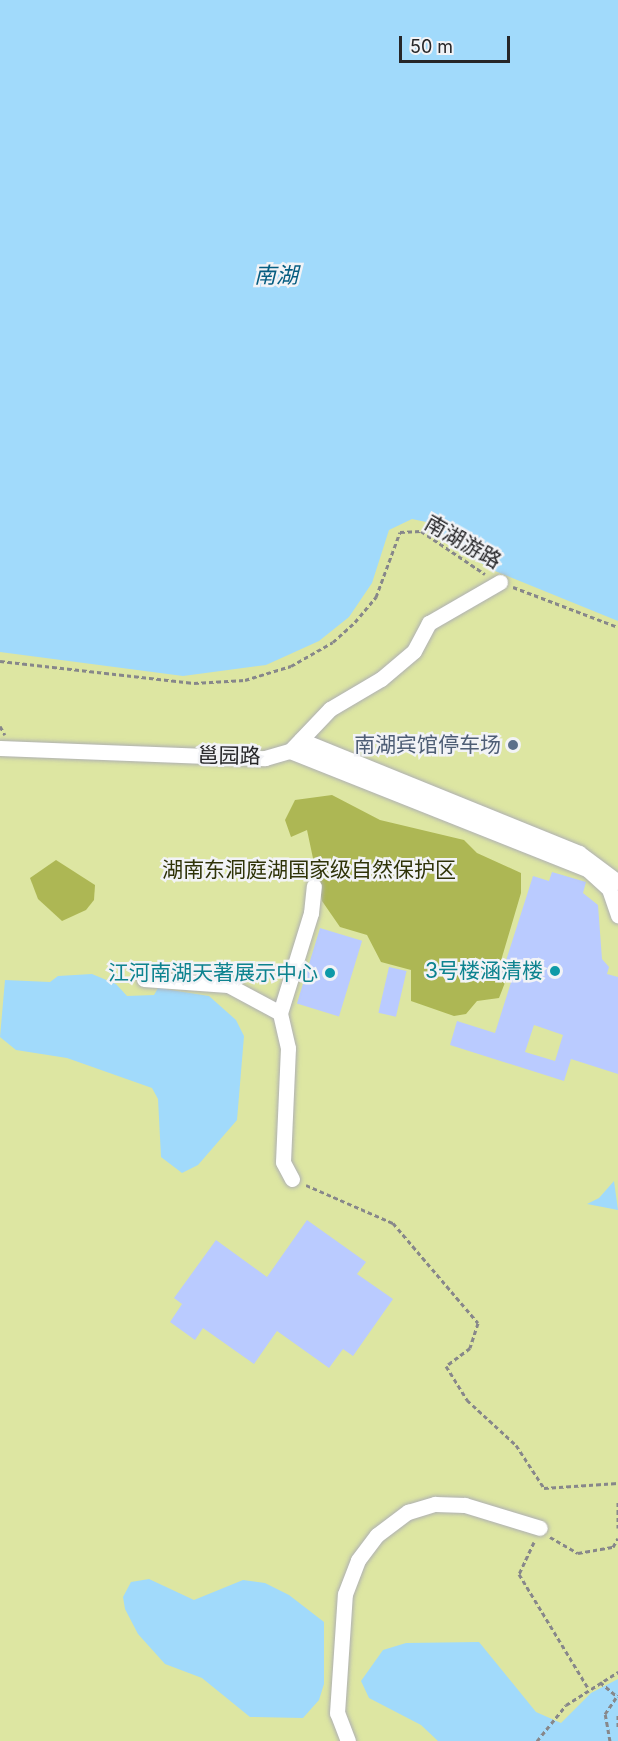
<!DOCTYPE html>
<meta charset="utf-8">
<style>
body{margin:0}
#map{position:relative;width:618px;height:1741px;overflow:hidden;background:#f2f3f6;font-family:Inter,"Noto Sans SC",sans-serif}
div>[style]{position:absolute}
.green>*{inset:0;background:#dde6a2;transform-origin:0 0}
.forest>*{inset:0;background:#adb754}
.water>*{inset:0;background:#a1dafb}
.building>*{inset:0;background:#bacbff;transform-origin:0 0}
.path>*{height:3px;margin-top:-1.5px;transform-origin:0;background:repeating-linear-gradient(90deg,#87878a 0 4.5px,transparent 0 7.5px)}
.roads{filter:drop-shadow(0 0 2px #aeafb3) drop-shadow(0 0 2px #aeafb3)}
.minor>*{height:15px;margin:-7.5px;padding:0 7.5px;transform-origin:7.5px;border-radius:7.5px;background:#fff}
.dots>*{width:16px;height:16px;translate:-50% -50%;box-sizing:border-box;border:3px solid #f2f3f6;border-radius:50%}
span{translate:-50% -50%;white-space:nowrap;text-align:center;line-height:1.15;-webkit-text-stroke:5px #f2f3f6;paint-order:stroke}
.street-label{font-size:21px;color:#262628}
.service-label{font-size:21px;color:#4e5e75}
.right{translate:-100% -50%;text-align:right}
.park-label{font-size:21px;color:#2f3308}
.culture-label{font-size:21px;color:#0d838f}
.water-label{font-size:22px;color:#065d81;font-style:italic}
.scale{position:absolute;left:399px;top:36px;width:111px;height:27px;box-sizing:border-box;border:3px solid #262628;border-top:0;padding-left:8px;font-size:18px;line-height:21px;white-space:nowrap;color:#262628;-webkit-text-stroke:4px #f2f3f6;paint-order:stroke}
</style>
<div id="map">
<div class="green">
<i style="left:0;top:0;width:618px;height:1741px"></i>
</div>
<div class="forest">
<i style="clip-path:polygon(332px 795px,380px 820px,464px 840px,477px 853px,521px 873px,521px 893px,497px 974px,506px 980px,499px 998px,477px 1001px,466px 1014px,454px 1016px,411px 1001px,411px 970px,381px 962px,367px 935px,340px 927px,322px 901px,307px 830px,291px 837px,285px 820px,295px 800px)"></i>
<i style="clip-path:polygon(56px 860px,95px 885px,94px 900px,86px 910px,62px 921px,38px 899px,30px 878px)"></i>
</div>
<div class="water">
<i style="clip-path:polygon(0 0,618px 0,618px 621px,495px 571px,462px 552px,431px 523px,412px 519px,389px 530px,372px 583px,349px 617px,319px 641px,266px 665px,183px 676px,0 652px)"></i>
<i style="clip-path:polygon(92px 974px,116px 984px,127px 996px,154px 995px,158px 988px,209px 996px,236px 1020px,244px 1036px,237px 1120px,198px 1165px,182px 1173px,161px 1157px,158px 1099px,152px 1088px,67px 1058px,16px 1050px,0 1037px,5px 980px,50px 982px,58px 976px)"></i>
<i style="clip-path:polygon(614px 1181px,618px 1210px,587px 1204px,599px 1198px)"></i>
<i style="clip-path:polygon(149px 1579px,194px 1600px,243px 1580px,265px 1583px,289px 1595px,324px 1622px,324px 1684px,319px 1700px,303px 1718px,250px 1717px,202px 1678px,165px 1664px,138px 1634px,125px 1609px,123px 1597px,131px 1582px)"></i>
<i style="clip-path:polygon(479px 1642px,536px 1712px,561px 1723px,591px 1693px,618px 1679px,618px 1741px,438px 1741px,421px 1725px,369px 1698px,361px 1681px,383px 1650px,406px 1643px)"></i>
</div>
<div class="building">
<i style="clip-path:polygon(evenodd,552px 872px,586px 882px,583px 893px,598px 905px,602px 959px,609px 967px,607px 974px,618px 977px,618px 1074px,571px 1059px,564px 1081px,450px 1045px,457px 1021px,495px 1033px,513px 976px,502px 973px,533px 876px,549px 881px,552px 872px,534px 1025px,563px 1035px,555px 1061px,525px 1052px,534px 1025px)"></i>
<i style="left:320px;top:928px;width:44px;height:79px;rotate:17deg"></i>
<i style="left:389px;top:967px;width:18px;height:47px;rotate:13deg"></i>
<i style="clip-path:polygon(307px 1220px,366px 1262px,357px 1274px,393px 1299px,353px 1356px,343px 1349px,329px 1368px,277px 1331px,254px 1364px,203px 1328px,195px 1340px,170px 1322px,182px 1304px,174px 1298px,216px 1240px,267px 1277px)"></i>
</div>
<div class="path">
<i style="left:513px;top:587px;width:112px;rotate:20.9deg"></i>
<i style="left:0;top:661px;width:195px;rotate:6.5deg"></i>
<i style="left:194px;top:683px;width:51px;rotate:-3.4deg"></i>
<i style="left:245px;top:680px;width:48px;rotate:-16.9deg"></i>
<i style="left:291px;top:666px;width:48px;rotate:-29.7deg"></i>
<i style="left:333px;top:642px;width:30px;rotate:-42deg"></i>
<i style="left:355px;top:622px;width:33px;rotate:-50deg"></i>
<i style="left:376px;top:597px;width:69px;rotate:-69.7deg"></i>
<i style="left:400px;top:532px;width:21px;rotate:-3deg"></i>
<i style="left:421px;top:531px;width:77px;rotate:33.9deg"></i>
<i style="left:0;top:726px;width:10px;rotate:61deg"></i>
<i style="left:306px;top:1185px;width:95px;rotate:23.6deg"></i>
<i style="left:393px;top:1223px;width:131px;rotate:49.6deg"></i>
<i style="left:478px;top:1323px;width:26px;rotate:108deg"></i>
<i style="left:470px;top:1348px;width:30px;rotate:143deg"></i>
<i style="left:446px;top:1366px;width:40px;rotate:58deg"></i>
<i style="left:467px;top:1400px;width:67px;rotate:42.6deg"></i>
<i style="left:516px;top:1445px;width:51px;rotate:56.9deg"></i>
<i style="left:544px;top:1488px;width:74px;rotate:-3.9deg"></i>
<i style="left:618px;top:1502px;width:26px;rotate:90deg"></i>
<i style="left:550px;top:1537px;width:32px;rotate:30deg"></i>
<i style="left:578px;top:1553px;width:36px;rotate:-10deg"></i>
<i style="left:613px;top:1547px;width:10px;rotate:-61deg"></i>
<i style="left:534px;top:1542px;width:35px;rotate:115deg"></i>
<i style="left:519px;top:1574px;width:133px;rotate:58.8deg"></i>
<i style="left:600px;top:1682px;width:23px;rotate:40deg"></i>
<i style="left:618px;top:1715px;width:13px;rotate:90deg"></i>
<i style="left:537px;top:1741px;width:46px;rotate:-51.1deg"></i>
<i style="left:566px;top:1705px;width:62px;rotate:-32.4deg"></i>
<i style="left:610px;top:1741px;width:27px;rotate:-100deg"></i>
<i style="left:605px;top:1714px;width:23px;rotate:-56deg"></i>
</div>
<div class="roads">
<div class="minor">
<i style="left:301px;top:740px;width:300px;rotate:22.1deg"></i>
<i style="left:579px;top:853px;width:49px;rotate:36.6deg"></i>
<i style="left:0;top:748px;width:265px;rotate:2.2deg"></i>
<i style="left:265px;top:758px;width:26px;rotate:-16deg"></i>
<i style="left:290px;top:751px;width:58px;rotate:-46.4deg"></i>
<i style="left:330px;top:709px;width:59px;rotate:-30.5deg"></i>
<i style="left:381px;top:679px;width:43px;rotate:-40.3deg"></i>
<i style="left:414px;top:651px;width:32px;rotate:-62deg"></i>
<i style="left:429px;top:623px;width:82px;rotate:-30deg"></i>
<i style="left:290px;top:751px;width:320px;rotate:21.7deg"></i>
<i style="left:587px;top:869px;width:30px;rotate:42deg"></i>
<i style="left:609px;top:889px;width:28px;rotate:71deg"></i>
<i style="left:144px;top:979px;width:84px;rotate:4.1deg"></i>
<i style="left:228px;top:985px;width:59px;rotate:28.3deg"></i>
<i style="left:292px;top:1179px;width:19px;rotate:-118deg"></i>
<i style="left:283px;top:1162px;width:114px;rotate:-87.5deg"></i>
<i style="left:288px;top:1048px;width:36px;rotate:-103deg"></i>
<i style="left:280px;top:1013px;width:105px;rotate:-72.8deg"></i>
<i style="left:311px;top:913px;width:27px;rotate:-84deg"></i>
<i style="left:348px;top:1741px;width:30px;rotate:-111deg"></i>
<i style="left:337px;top:1713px;width:119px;rotate:-86.2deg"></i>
<i style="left:345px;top:1594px;width:36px;rotate:-69deg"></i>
<i style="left:358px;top:1560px;width:31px;rotate:-53deg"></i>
<i style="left:377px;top:1535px;width:39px;rotate:-37deg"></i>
<i style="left:408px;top:1512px;width:28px;rotate:-17deg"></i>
<i style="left:435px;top:1504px;width:30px;rotate:2deg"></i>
<i style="left:465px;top:1505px;width:78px;rotate:17deg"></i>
</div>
</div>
<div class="dots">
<i style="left:513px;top:745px;background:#5c6f8a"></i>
<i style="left:555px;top:971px;background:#0f9aa8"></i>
<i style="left:330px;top:973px;background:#0f9aa8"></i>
</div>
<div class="street-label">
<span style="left:463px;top:542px;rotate:30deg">南湖游路</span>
<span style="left:229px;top:756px;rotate:1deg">邕园路</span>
</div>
<div class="service-label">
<span class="right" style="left:501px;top:745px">南湖宾馆停车场</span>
</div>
<div class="park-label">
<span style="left:309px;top:870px">湖南东洞庭湖国家级自然保护区</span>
</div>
<div class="culture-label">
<span class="right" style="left:543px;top:971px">3号楼涵清楼</span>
<span class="right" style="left:318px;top:973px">江河南湖天著展示中心</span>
</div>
<div class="water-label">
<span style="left:276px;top:276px">南湖</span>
</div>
<div class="scale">50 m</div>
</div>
